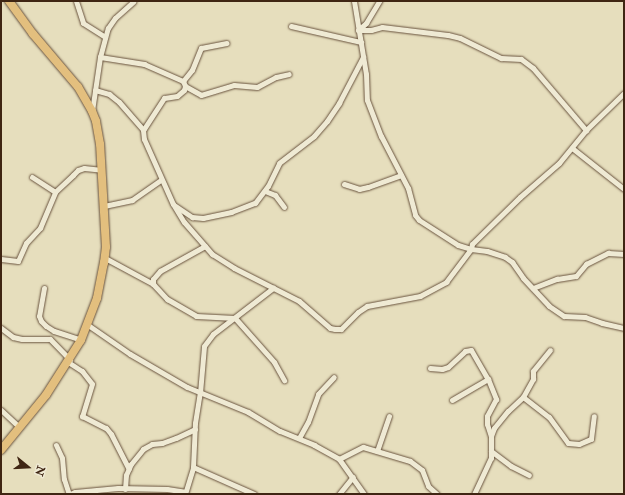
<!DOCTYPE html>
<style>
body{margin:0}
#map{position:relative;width:625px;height:495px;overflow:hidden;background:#e6debd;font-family:"IM FELL Double Pica",serif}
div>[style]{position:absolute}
.roads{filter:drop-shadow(0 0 1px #69533e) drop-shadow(0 0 1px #69533e)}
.minor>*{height:5px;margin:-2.5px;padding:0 2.5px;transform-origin:2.5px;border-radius:2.5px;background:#efead4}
.primary>*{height:8px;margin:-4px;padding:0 4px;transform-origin:4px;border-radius:4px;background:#e3bf7e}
span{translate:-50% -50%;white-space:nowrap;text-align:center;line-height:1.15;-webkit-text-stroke:3px #efead4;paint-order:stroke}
.frame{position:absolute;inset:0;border:2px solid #3f2513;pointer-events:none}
.north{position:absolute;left:8px;top:447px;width:40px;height:40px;-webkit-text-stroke:3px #efead4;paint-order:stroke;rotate:108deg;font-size:11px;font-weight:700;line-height:16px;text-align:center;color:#3f2513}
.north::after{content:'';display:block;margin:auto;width:14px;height:18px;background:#3f2513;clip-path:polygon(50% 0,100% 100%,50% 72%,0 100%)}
</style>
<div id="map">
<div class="roads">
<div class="minor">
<i style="left:76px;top:1px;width:23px;rotate:72deg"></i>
<i style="left:83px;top:23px;width:26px;rotate:32deg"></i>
<i style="left:354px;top:1px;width:74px;rotate:80.7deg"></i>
<i style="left:366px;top:74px;width:26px;rotate:88deg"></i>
<i style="left:367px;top:100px;width:39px;rotate:69deg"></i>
<i style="left:381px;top:136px;width:59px;rotate:62.6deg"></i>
<i style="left:408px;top:188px;width:28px;rotate:75deg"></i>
<i style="left:415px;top:215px;width:6px;rotate:51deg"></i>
<i style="left:419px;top:220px;width:46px;rotate:32.7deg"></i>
<i style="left:458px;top:245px;width:14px;rotate:17deg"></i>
<i style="left:471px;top:249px;width:16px;rotate:7deg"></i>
<i style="left:487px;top:251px;width:19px;rotate:18deg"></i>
<i style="left:505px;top:257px;width:9px;rotate:36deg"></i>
<i style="left:512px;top:262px;width:19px;rotate:55deg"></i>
<i style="left:523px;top:278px;width:38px;rotate:47deg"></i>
<i style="left:549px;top:306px;width:18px;rotate:34deg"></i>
<i style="left:564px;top:316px;width:21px;rotate:3deg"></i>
<i style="left:585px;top:317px;width:18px;rotate:19deg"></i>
<i style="left:602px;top:323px;width:23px;rotate:13deg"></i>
<i style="left:291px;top:26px;width:72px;rotate:12.9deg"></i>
<i style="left:358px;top:30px;width:13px"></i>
<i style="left:371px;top:30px;width:11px;rotate:-15deg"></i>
<i style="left:382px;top:27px;width:66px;rotate:6.9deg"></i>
<i style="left:448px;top:35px;width:12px;rotate:14deg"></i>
<i style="left:460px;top:38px;width:46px;rotate:26deg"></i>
<i style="left:501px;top:58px;width:20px;rotate:3deg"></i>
<i style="left:521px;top:59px;width:15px;rotate:37deg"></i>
<i style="left:533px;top:68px;width:82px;rotate:49.5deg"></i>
<i style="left:358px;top:30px;width:11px;rotate:-41deg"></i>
<i style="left:366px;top:23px;width:26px;rotate:-59deg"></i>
<i style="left:100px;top:57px;width:45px;rotate:9deg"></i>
<i style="left:144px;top:64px;width:43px;rotate:23.6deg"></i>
<i style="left:183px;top:81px;width:5px;rotate:68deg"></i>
<i style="left:185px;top:86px;width:4px;rotate:104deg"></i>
<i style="left:184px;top:90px;width:9px;rotate:139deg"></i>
<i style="left:177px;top:96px;width:13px;rotate:171deg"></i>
<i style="left:164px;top:98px;width:38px;rotate:123deg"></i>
<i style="left:183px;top:81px;width:14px;rotate:-51deg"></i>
<i style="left:192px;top:70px;width:24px;rotate:-68deg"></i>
<i style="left:201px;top:48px;width:26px;rotate:-11deg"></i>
<i style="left:185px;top:86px;width:18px;rotate:29deg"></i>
<i style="left:201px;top:95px;width:34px;rotate:-17deg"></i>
<i style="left:234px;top:85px;width:23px;rotate:5deg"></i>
<i style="left:257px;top:87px;width:21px;rotate:-28deg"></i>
<i style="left:276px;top:77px;width:13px;rotate:-13deg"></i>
<i style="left:95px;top:90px;width:15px;rotate:16deg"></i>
<i style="left:109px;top:94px;width:13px;rotate:39deg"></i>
<i style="left:119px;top:102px;width:37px;rotate:49deg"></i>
<i style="left:143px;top:130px;width:9px;rotate:84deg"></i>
<i style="left:144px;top:139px;width:71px;rotate:66deg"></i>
<i style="left:173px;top:204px;width:21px;rotate:59deg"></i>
<i style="left:184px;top:222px;width:43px;rotate:48.8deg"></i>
<i style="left:212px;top:254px;width:26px;rotate:32deg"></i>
<i style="left:234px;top:268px;width:73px;rotate:26.9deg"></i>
<i style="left:299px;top:301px;width:41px;rotate:41.1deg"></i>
<i style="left:330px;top:328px;width:5px;rotate:11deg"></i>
<i style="left:335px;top:329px;width:6px"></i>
<i style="left:341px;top:329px;width:24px;rotate:-45deg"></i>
<i style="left:358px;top:312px;width:11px;rotate:-34deg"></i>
<i style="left:367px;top:306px;width:54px;rotate:-10.7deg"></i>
<i style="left:420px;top:296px;width:30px;rotate:-28deg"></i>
<i style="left:446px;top:282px;width:41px;rotate:-52.9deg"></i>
<i style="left:471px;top:249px;width:5px;rotate:-79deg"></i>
<i style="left:472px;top:244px;width:67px;rotate:-44.4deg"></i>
<i style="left:520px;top:197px;width:52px;rotate:-41.1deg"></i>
<i style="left:559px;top:163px;width:43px;rotate:-50.7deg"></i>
<i style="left:586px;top:130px;width:53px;rotate:-44.2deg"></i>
<i style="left:92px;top:111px;width:55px;rotate:-81.6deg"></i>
<i style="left:100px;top:57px;width:30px;rotate:-75deg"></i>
<i style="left:108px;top:28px;width:12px;rotate:-55deg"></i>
<i style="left:115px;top:18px;width:25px;rotate:-42deg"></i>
<i style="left:572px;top:148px;width:66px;rotate:38.3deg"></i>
<i style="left:32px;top:177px;width:27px;rotate:33deg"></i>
<i style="left:344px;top:184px;width:16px;rotate:18deg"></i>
<i style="left:359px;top:189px;width:9px;rotate:-13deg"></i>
<i style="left:368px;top:187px;width:35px;rotate:-20deg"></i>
<i style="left:265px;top:191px;width:11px;rotate:22deg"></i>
<i style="left:275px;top:195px;width:15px;rotate:53deg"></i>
<i style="left:174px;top:205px;width:22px;rotate:34deg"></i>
<i style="left:192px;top:217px;width:11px;rotate:5deg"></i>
<i style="left:203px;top:218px;width:29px;rotate:-12deg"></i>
<i style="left:231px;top:212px;width:26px;rotate:-21deg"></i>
<i style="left:255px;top:203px;width:21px;rotate:-53deg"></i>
<i style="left:268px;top:186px;width:25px;rotate:-64deg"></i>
<i style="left:279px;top:163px;width:44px;rotate:-37.6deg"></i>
<i style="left:314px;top:136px;width:20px;rotate:-49deg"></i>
<i style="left:327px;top:121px;width:22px;rotate:-56deg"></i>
<i style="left:339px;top:103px;width:52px;rotate:-62.4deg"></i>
<i style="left:104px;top:206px;width:29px;rotate:-12deg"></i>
<i style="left:132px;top:200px;width:35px;rotate:-35deg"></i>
<i style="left:205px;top:246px;width:51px;rotate:150.9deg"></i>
<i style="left:160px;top:271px;width:11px;rotate:131deg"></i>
<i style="left:153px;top:279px;width:5px;rotate:90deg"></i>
<i style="left:153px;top:284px;width:21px;rotate:47deg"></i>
<i style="left:167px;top:299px;width:34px;rotate:30deg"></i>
<i style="left:196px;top:316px;width:39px;rotate:3deg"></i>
<i style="left:235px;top:318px;width:59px;rotate:48.4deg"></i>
<i style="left:274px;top:362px;width:21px;rotate:61deg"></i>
<i style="left:105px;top:258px;width:55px;rotate:28.4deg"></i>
<i style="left:1px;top:259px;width:17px;rotate:7deg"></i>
<i style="left:18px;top:261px;width:20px;rotate:-66deg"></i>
<i style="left:26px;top:243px;width:21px;rotate:-47deg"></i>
<i style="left:40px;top:228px;width:39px;rotate:-67deg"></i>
<i style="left:55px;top:192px;width:25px;rotate:-43deg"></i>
<i style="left:73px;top:175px;width:7px;rotate:-45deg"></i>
<i style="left:78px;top:170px;width:6px;rotate:-18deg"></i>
<i style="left:84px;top:168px;width:18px;rotate:6deg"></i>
<i style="left:44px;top:288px;width:28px;rotate:100deg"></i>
<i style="left:39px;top:316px;width:5px;rotate:68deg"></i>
<i style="left:41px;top:321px;width:7px;rotate:45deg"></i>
<i style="left:46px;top:326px;width:9px;rotate:32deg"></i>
<i style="left:54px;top:331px;width:28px;rotate:18deg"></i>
<i style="left:533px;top:288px;width:26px;rotate:-21deg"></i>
<i style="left:557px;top:279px;width:19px;rotate:-9deg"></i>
<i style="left:576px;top:276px;width:16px;rotate:-50deg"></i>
<i style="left:586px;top:264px;width:25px;rotate:-27deg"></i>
<i style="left:608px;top:253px;width:16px;rotate:4deg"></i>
<i style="left:88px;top:325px;width:51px;rotate:34.6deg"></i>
<i style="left:130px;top:354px;width:66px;rotate:30.1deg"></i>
<i style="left:187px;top:387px;width:66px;rotate:22.3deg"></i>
<i style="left:248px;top:412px;width:37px;rotate:31deg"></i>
<i style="left:280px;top:431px;width:37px;rotate:22deg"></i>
<i style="left:314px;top:445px;width:29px;rotate:29deg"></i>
<i style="left:339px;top:459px;width:43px;rotate:54.5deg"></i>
<i style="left:1px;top:328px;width:15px;rotate:37deg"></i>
<i style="left:13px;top:337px;width:9px;rotate:13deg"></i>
<i style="left:22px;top:339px;width:28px"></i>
<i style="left:50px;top:339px;width:29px;rotate:46deg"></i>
<i style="left:68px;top:362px;width:17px;rotate:33deg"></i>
<i style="left:82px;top:371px;width:16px;rotate:52deg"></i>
<i style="left:92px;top:384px;width:34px;rotate:107deg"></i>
<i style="left:82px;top:416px;width:27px;rotate:27deg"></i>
<i style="left:106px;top:428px;width:8px;rotate:50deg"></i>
<i style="left:111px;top:434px;width:39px;rotate:63deg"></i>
<i style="left:430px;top:368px;width:12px;rotate:5deg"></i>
<i style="left:442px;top:369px;width:6px;rotate:-18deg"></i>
<i style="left:448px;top:367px;width:23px;rotate:-43deg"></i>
<i style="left:465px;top:351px;width:6px;rotate:-9deg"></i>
<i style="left:471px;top:350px;width:34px;rotate:60deg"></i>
<i style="left:488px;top:379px;width:22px;rotate:68deg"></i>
<i style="left:496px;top:399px;width:19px;rotate:118deg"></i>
<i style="left:487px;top:416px;width:8px;rotate:90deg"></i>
<i style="left:487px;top:424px;width:13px;rotate:72deg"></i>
<i style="left:523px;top:397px;width:33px;rotate:38deg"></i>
<i style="left:549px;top:417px;width:32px;rotate:54deg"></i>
<i style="left:568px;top:443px;width:11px;rotate:5deg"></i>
<i style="left:579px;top:444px;width:13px;rotate:-23deg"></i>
<i style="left:591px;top:439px;width:23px;rotate:-83deg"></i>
<i style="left:452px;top:400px;width:42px;rotate:-30.3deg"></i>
<i style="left:1px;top:410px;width:25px;rotate:43deg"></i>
<i style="left:299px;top:438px;width:18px;rotate:-61deg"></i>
<i style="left:308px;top:422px;width:30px;rotate:-70deg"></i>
<i style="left:318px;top:394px;width:23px;rotate:-47deg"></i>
<i style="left:56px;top:445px;width:14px;rotate:65deg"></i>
<i style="left:62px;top:458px;width:21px;rotate:85deg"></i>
<i style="left:64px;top:479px;width:16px;rotate:72deg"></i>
<i style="left:377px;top:451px;width:37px;rotate:-71deg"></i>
<i style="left:491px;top:451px;width:25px;rotate:37deg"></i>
<i style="left:511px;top:466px;width:20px;rotate:27deg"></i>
<i style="left:339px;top:459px;width:27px;rotate:-27deg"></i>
<i style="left:363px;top:447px;width:49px;rotate:16.6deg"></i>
<i style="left:410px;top:461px;width:15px;rotate:37deg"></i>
<i style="left:422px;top:470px;width:17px;rotate:69deg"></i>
<i style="left:428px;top:486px;width:12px;rotate:42deg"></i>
<i style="left:193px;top:467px;width:67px;rotate:23.9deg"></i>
<i style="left:125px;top:489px;width:14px;rotate:-86deg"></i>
<i style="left:126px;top:475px;width:12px;rotate:-66deg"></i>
<i style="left:131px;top:464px;width:19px;rotate:-51deg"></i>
<i style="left:143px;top:449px;width:10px;rotate:-29deg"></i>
<i style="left:152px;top:444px;width:10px;rotate:-6deg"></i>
<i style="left:162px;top:443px;width:15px;rotate:-20deg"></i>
<i style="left:176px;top:438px;width:21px;rotate:-25deg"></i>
<i style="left:70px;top:494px;width:5px;rotate:-22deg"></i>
<i style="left:75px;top:492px;width:43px;rotate:-5.3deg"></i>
<i style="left:118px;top:488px;width:49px;rotate:1.2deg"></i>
<i style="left:167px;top:489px;width:18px;rotate:9deg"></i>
<i style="left:185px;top:494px;width:28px;rotate:-73deg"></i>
<i style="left:193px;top:467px;width:44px;rotate:-87.4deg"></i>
<i style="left:195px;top:423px;width:30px;rotate:-81deg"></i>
<i style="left:200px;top:393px;width:47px;rotate:-85.1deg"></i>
<i style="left:204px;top:346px;width:15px;rotate:-53deg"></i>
<i style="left:213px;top:334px;width:76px;rotate:-37.5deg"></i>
<i style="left:339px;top:494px;width:22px;rotate:-51deg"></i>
<i style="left:474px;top:494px;width:40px;rotate:-65deg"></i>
<i style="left:491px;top:458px;width:22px;rotate:-90deg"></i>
<i style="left:491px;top:436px;width:9px;rotate:-69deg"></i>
<i style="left:494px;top:428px;width:22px;rotate:-51deg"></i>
<i style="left:508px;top:411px;width:21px;rotate:-43deg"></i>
<i style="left:523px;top:397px;width:21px;rotate:-61deg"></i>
<i style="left:533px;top:379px;width:8px;rotate:-90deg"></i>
<i style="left:533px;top:371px;width:27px;rotate:-51deg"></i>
</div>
<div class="primary">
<i style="left:1px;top:450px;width:71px;rotate:-50.7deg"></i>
<i style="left:46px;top:395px;width:65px;rotate:-57.5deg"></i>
<i style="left:81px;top:340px;width:45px;rotate:-69.1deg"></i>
<i style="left:97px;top:298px;width:36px;rotate:-79deg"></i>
<i style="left:104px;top:263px;width:16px;rotate:-83deg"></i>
<i style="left:106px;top:247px;width:103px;rotate:-93.3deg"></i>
<i style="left:100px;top:144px;width:23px;rotate:-100deg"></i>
<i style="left:96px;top:121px;width:11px;rotate:-112deg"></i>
<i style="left:92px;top:111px;width:28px;rotate:-120deg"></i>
<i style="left:78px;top:87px;width:70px;rotate:-130.3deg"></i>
<i style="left:33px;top:34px;width:41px;rotate:-126deg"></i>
</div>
</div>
<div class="frame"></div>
<div class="north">N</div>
</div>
